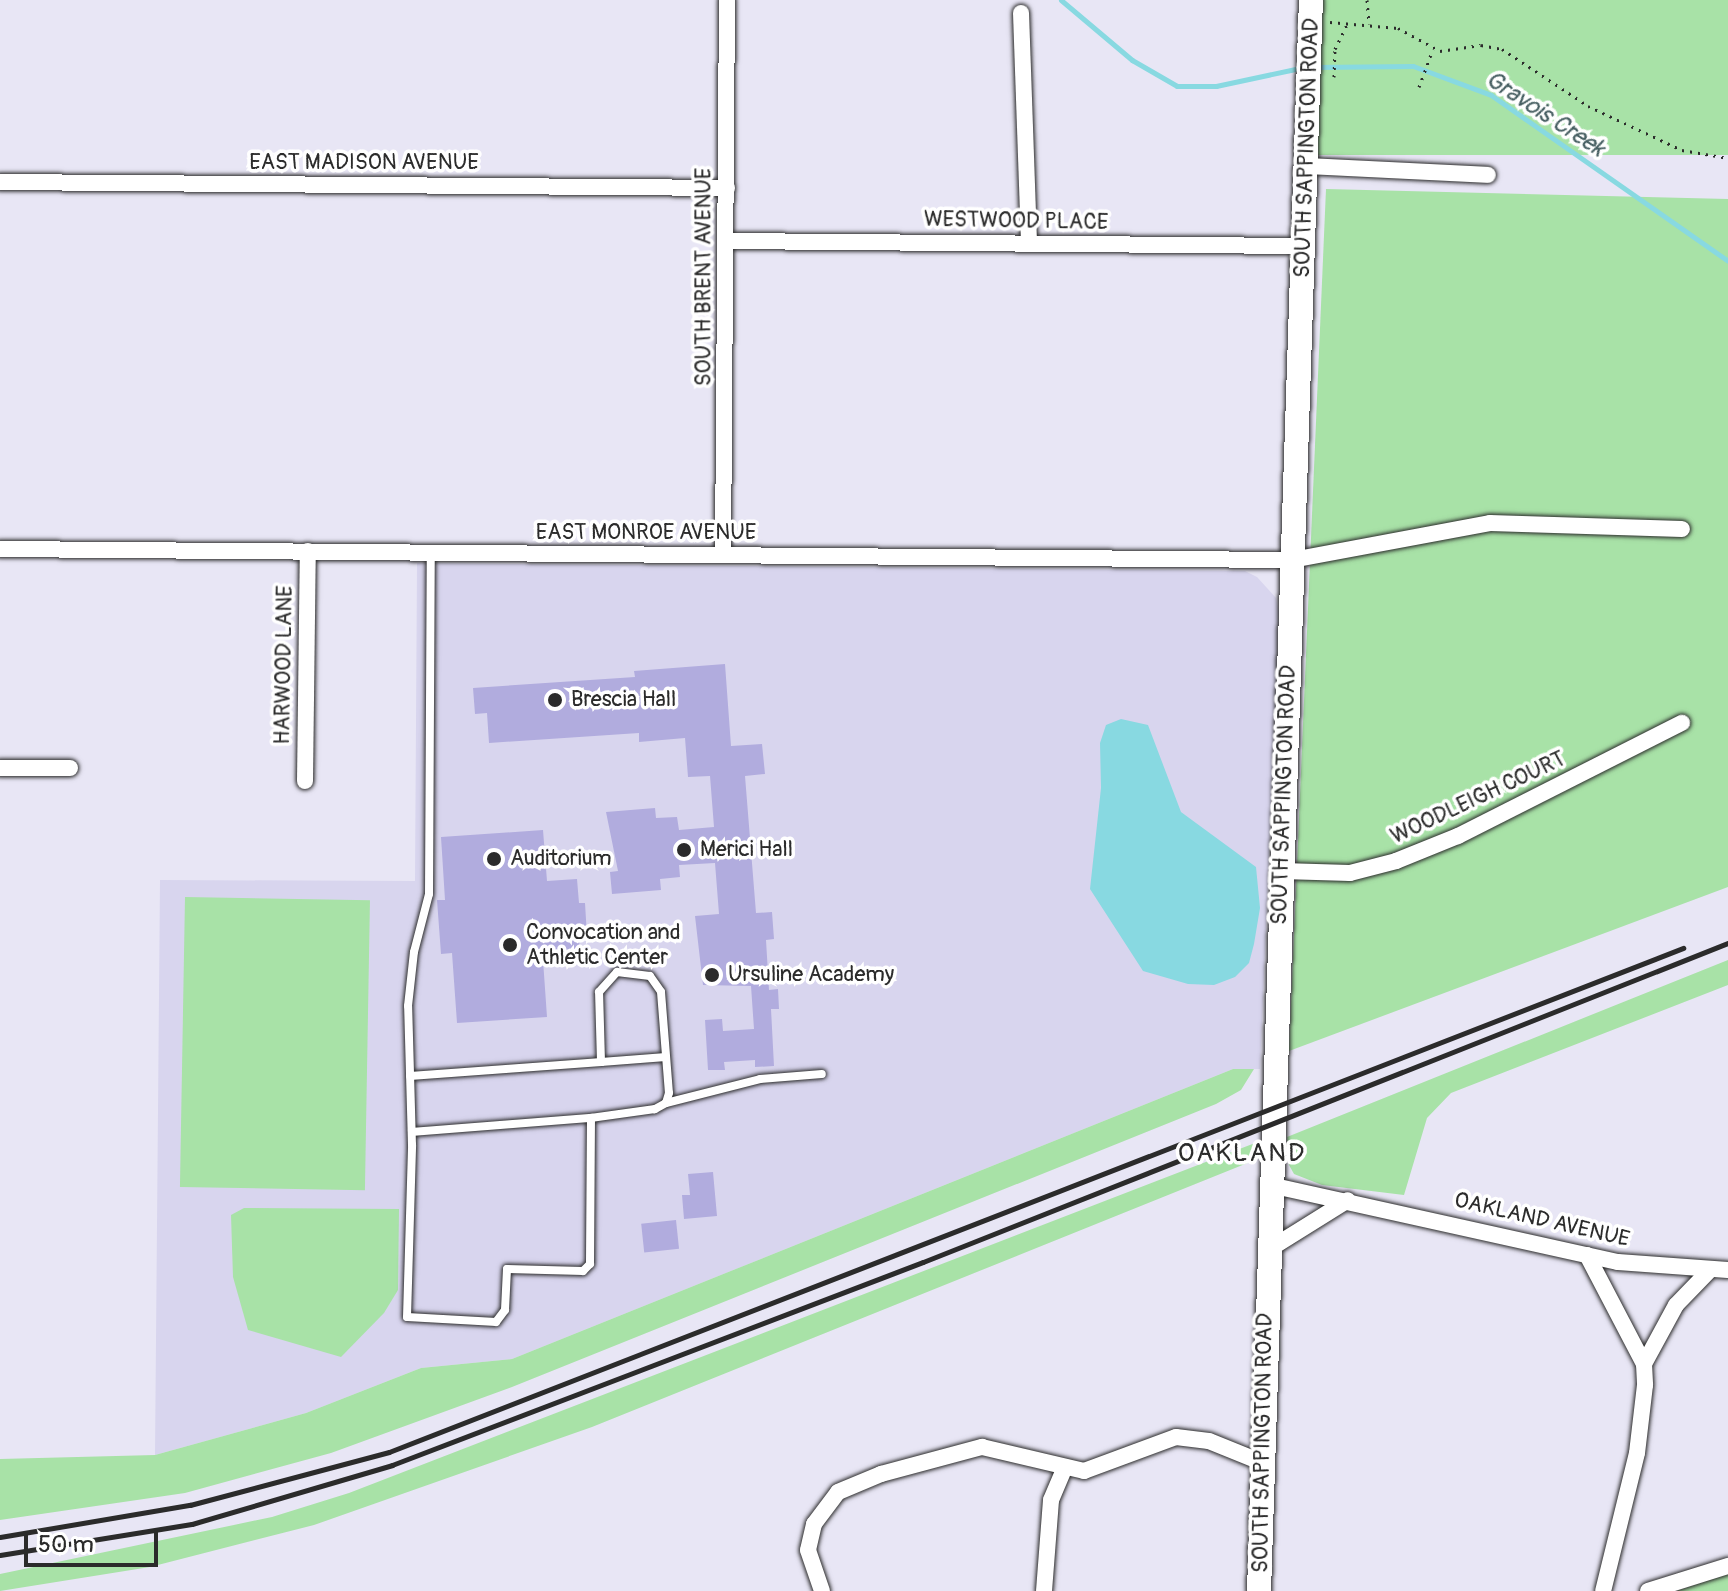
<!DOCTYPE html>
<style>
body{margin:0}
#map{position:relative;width:1728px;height:1591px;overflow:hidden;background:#e8e6f5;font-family:Pangolin,sans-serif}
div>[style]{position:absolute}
.built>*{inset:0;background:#d8d5ee}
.green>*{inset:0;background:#a8e2a7;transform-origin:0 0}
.water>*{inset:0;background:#88d9e1}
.stream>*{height:5px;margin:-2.5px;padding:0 2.5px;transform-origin:2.5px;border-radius:2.5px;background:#88d9e1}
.building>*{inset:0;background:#b1acde;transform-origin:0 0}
.path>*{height:3px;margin-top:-1.5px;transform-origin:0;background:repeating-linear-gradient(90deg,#2b2b2b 0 2px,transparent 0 8px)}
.roads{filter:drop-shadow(0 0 2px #2b2b2b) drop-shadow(0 0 2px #2b2b2b)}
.lane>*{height:8px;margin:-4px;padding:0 4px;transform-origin:4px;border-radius:4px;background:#fff}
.street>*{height:16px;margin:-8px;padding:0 8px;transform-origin:8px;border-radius:8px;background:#fff}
.secondary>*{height:24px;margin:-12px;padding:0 12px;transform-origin:12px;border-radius:12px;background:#fff}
.rail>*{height:5px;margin:-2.5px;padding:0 2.5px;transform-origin:2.5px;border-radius:2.5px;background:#2b2b2b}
.dots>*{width:22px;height:22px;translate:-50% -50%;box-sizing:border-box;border:4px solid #fff;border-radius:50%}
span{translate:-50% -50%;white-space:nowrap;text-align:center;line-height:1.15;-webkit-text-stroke:7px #fff;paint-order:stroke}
.street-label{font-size:22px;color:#2b2b2b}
.poi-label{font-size:22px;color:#2b2b2b}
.left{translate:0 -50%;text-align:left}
.water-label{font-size:24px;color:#475f62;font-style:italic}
.quarter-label{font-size:26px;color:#2b2b2b;letter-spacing:2px}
.scale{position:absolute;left:24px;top:1531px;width:134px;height:36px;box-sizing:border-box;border:4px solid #2b2b2b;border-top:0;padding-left:10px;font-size:24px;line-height:28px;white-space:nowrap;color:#2b2b2b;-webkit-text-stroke:6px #fff;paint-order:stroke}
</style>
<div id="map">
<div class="built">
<i style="clip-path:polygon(417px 563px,1245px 571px,1257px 577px,1276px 598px,1279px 612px,1260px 1069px,1233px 1069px,512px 1359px,421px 1368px,306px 1413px,155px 1455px,160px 880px,415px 881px)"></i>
</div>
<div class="green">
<i style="left:1317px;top:0;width:411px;height:155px"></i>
<i style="clip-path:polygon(1326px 189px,1728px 199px,1728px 887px,1289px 1051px)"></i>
<i style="left:185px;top:897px;width:185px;height:290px;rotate:1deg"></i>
<i style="clip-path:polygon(1728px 960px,1728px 985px,1451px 1093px,1427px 1118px,1404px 1195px,1322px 1185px,1294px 1174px,1289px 1165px,1287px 1137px)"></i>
<i style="clip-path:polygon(1233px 1069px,1254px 1069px,1241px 1090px,1216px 1104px,512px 1387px,331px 1453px,185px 1493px,0 1520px,0 1459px,155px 1455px,306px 1413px,421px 1368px,512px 1359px)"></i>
<i style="clip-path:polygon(1255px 1143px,1255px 1160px,592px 1427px,314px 1525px,150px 1567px,0 1591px,0 1574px,272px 1517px,349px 1493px)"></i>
<i style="clip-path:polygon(244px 1208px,399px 1209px,398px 1290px,384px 1313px,341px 1357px,248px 1330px,233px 1277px,231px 1215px)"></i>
<i style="clip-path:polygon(1728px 1574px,1728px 1591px,1676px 1591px)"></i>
</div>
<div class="water">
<i style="clip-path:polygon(1121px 719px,1148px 725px,1181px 812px,1256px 867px,1260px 908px,1254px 944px,1249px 963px,1235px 977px,1214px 985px,1188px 984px,1143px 971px,1090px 889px,1101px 788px,1100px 743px,1106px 725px)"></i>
</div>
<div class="stream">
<i style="left:1061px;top:0;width:93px;rotate:40.2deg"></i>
<i style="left:1132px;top:60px;width:52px;rotate:30deg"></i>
<i style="left:1177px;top:86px;width:39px"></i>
<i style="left:1216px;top:86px;width:86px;rotate:-12.1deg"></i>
<i style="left:1314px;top:67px;width:99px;rotate:-0.6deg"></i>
<i style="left:1413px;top:66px;width:83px;rotate:20.4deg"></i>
<i style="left:1491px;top:95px;width:289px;rotate:35deg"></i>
</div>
<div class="building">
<i style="clip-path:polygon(725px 664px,731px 746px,762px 744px,765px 774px,745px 776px,756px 913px,772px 912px,774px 939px,766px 940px,769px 990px,778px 989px,779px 1009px,771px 1009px,774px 1066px,755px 1067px,755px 1060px,724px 1062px,725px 1070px,708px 1070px,705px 1020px,722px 1019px,723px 1031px,754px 1029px,751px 986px,703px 985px,695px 916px,719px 914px,715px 863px,679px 865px,680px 877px,660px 879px,661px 890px,612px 894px,610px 872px,618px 871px,606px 812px,655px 808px,656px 818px,677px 817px,679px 830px,714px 827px,710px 776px,688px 777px,685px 738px,639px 742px,639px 733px,489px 743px,487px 713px,475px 714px,473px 688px,635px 677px,634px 671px)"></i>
<i style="clip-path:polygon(543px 830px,547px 881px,577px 879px,579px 903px,585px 903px,587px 936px,579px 936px,580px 958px,543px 960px,547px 1017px,457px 1023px,452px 953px,441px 954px,437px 900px,445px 900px,441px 837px)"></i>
<i style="clip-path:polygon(713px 1172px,717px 1216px,684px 1219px,682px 1195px,690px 1195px,688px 1174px)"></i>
<i style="left:676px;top:1220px;width:29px;height:35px;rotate:84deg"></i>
</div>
<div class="path">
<i style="left:1367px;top:0;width:24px;rotate:85deg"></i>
<i style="left:1330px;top:22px;width:68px;rotate:5deg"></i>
<i style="left:1398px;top:28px;width:48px;rotate:28.7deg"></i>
<i style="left:1440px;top:51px;width:41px;rotate:-8.3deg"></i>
<i style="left:1481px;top:45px;width:21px;rotate:11deg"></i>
<i style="left:1502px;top:49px;width:103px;rotate:33.5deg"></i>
<i style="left:1588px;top:106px;width:104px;rotate:25.1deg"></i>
<i style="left:1682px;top:150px;width:47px;rotate:9.9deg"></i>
<i style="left:1334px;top:77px;width:28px;rotate:-88deg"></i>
<i style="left:1335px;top:49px;width:30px;rotate:-64deg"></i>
<i style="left:1419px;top:87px;width:40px;rotate:-69.8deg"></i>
</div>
<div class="roads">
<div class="lane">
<i style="left:601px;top:1062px;width:65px;rotate:-4.4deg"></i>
<i style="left:410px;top:1076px;width:192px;rotate:-4.2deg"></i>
<i style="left:601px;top:1062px;width:70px;rotate:-91.6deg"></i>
<i style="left:599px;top:992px;width:27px;rotate:-48deg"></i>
<i style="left:617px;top:972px;width:33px;rotate:7deg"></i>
<i style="left:650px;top:976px;width:19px;rotate:55deg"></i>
<i style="left:661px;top:992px;width:101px;rotate:85.5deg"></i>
<i style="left:669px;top:1093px;width:10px;rotate:107deg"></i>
<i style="left:666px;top:1103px;width:13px;rotate:151deg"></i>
<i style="left:655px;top:1109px;width:65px;rotate:172deg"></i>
<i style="left:591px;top:1118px;width:146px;rotate:90.4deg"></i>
<i style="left:590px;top:1264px;width:10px;rotate:135deg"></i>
<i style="left:583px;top:1271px;width:76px;rotate:-178.5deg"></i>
<i style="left:507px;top:1269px;width:41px;rotate:92.8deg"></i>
<i style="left:505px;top:1310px;width:15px;rotate:127deg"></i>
<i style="left:496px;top:1322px;width:89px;rotate:-176.8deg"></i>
<i style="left:407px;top:1317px;width:172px;rotate:-88.3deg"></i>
<i style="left:412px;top:1145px;width:139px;rotate:-91.6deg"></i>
<i style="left:408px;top:1006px;width:54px;rotate:-83.7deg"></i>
<i style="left:414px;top:952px;width:60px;rotate:-75.5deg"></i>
<i style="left:429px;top:894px;width:339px;rotate:-89.7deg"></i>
<i style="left:666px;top:1103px;width:97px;rotate:-14.3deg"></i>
<i style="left:760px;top:1079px;width:62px;rotate:-4.6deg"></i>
<i style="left:412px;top:1132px;width:180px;rotate:-4.5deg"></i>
</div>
<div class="street">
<i style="left:1021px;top:13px;width:230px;rotate:88deg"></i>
<i style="left:1305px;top:166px;width:183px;rotate:2.8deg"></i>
<i style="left:0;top:182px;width:727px;rotate:0.47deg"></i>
<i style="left:727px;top:241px;width:577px;rotate:0.5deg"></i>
<i style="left:0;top:549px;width:1292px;rotate:0.49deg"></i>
<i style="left:1292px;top:560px;width:201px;rotate:-10.6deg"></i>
<i style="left:1490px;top:523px;width:192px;rotate:1.8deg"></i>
<i style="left:723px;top:555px;width:555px;rotate:-89.59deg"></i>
<i style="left:0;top:768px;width:70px"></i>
<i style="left:305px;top:781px;width:230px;rotate:-89.3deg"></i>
<i style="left:1282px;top:871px;width:68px;rotate:1.7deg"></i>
<i style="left:1350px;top:873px;width:48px;rotate:-14.6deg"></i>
<i style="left:1396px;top:861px;width:67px;rotate:-22deg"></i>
<i style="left:1458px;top:836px;width:251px;rotate:-26.8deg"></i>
<i style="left:1270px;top:1185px;width:356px;rotate:12.5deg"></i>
<i style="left:1618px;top:1262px;width:110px;rotate:4.2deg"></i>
<i style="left:1268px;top:1250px;width:94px;rotate:-32deg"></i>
<i style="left:1587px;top:1255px;width:123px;rotate:62.4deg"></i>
<i style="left:1644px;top:1364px;width:21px;rotate:87deg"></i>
<i style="left:1645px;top:1385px;width:68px;rotate:96.7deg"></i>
<i style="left:1637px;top:1453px;width:142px;rotate:103.8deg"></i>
<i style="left:1644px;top:1364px;width:67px;rotate:-61.5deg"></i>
<i style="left:1676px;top:1305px;width:47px;rotate:-45.9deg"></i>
<i style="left:822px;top:1591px;width:43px;rotate:-108.9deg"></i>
<i style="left:808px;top:1550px;width:27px;rotate:-77deg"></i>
<i style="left:814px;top:1524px;width:40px;rotate:-53deg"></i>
<i style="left:838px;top:1492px;width:47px;rotate:-22.7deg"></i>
<i style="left:881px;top:1474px;width:105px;rotate:-15deg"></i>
<i style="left:982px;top:1447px;width:105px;rotate:13.2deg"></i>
<i style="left:1084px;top:1471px;width:98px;rotate:-20.3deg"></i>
<i style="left:1176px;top:1437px;width:33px;rotate:7deg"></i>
<i style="left:1209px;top:1441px;width:56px;rotate:22deg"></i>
<i style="left:1044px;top:1591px;width:91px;rotate:-85.6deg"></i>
<i style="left:1051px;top:1500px;width:33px;rotate:-67deg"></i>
<i style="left:1648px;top:1591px;width:84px;rotate:-17.4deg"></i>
</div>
<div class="secondary">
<i style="left:1259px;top:1591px;width:1592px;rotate:-88.13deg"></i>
</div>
</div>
<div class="rail">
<i style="left:0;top:1537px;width:193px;rotate:-9.6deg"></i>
<i style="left:190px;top:1505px;width:206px;rotate:-14.9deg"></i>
<i style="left:389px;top:1452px;width:1389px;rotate:-21.28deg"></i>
<i style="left:0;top:1555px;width:194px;rotate:-9.2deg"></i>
<i style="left:192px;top:1524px;width:209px;rotate:-16.4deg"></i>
<i style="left:392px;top:1465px;width:568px;rotate:-20.92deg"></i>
<i style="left:923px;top:1262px;width:866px;rotate:-21.62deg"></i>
</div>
<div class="dots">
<i style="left:555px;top:700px;background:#2b2b2b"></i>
<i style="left:684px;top:850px;background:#2b2b2b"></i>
<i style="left:494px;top:859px;background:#2b2b2b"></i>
<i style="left:510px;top:945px;background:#2b2b2b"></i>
<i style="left:712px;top:975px;background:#2b2b2b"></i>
</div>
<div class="street-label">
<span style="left:1307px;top:148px;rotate:-88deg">SOUTH SAPPINGTON ROAD</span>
<span style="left:364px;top:163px">EAST MADISON AVENUE</span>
<span style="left:1016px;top:221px;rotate:1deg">WESTWOOD PLACE</span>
<span style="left:704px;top:277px;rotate:-90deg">SOUTH BRENT AVENUE</span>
<span style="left:646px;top:533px">EAST MONROE AVENUE</span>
<span style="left:284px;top:665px;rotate:-89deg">HARWOOD LANE</span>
<span style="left:1284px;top:795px;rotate:-88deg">SOUTH SAPPINGTON ROAD</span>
<span style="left:1478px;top:798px;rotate:-25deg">WOODLEIGH COURT</span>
<span style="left:1542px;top:1220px;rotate:13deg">OAKLAND AVENUE</span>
<span style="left:1263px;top:1443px;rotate:-89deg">SOUTH SAPPINGTON ROAD</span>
</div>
<div class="poi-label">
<span class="left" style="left:571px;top:700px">Brescia Hall</span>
<span class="left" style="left:700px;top:850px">Merici Hall</span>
<span class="left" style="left:510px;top:859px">Auditorium</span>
<span class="left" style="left:526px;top:945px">Convocation and<br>Athletic Center</span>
<span class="left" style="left:728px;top:975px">Ursuline Academy</span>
</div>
<div class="water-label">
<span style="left:1545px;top:114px;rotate:33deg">Gravois Creek</span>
</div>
<div class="quarter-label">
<span style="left:1242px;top:1154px">OAKLAND</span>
</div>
<div class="scale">50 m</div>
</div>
